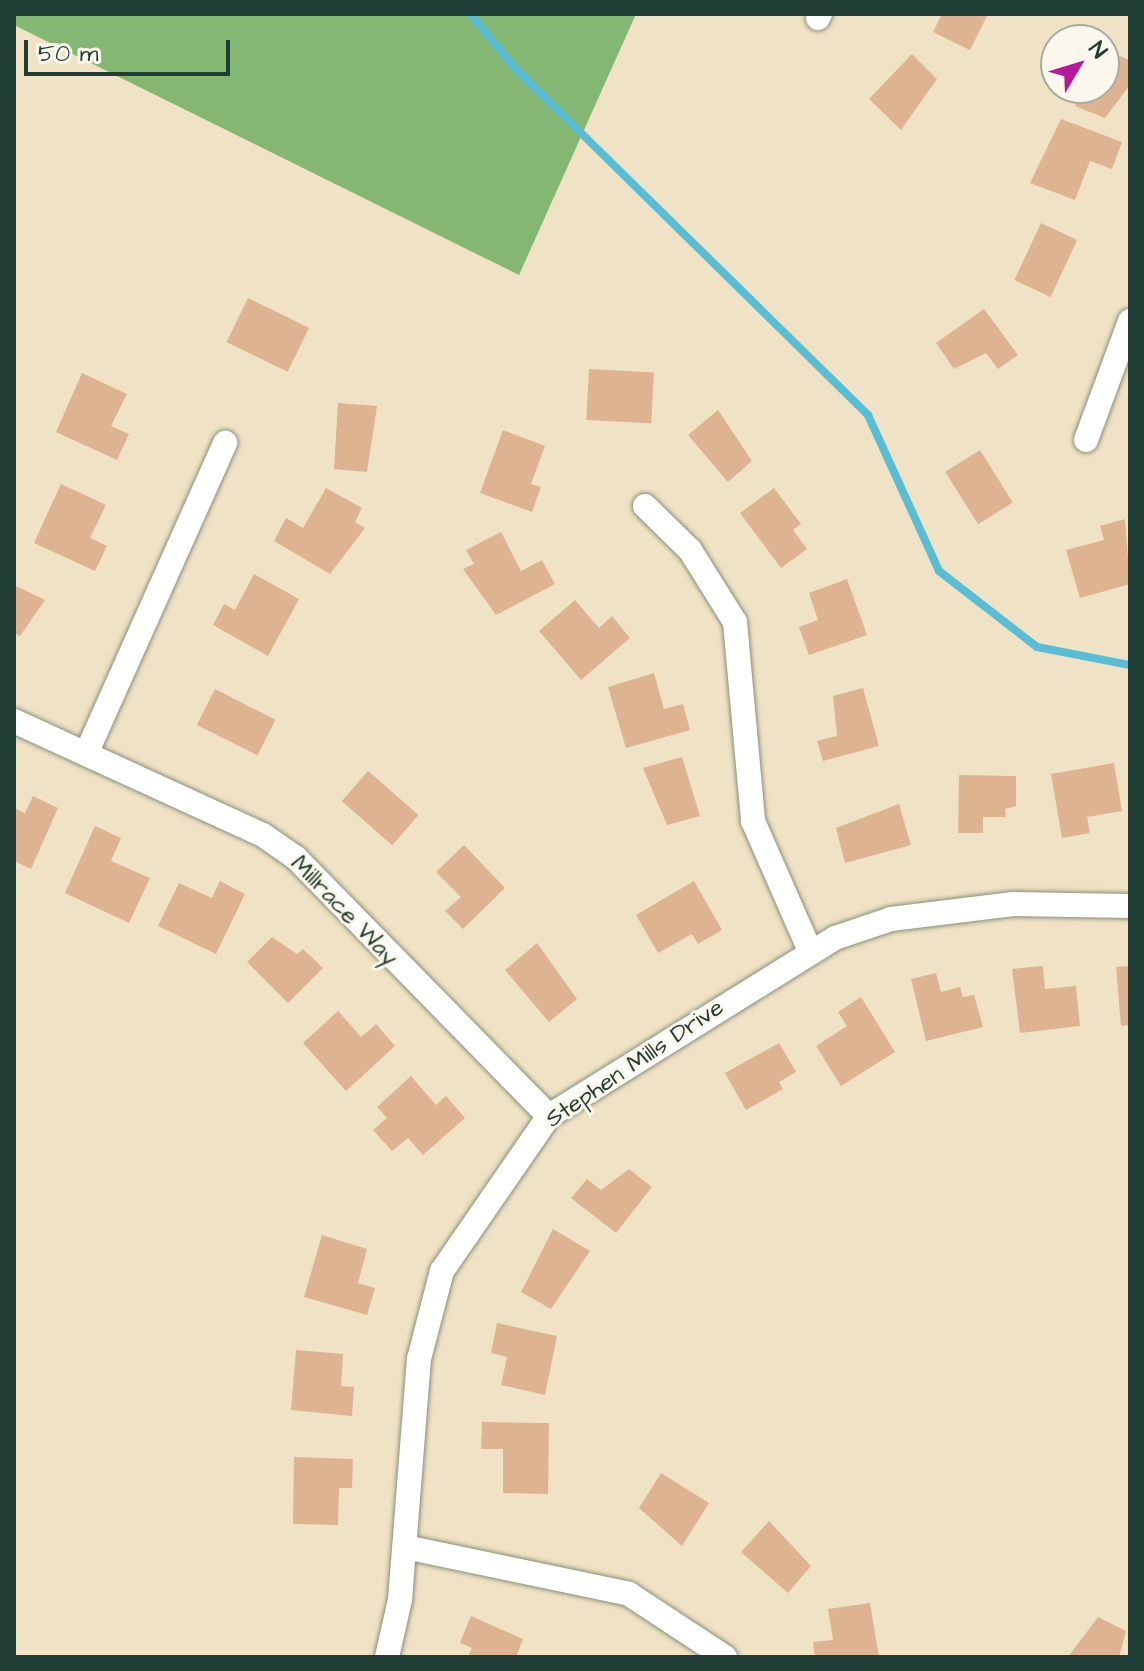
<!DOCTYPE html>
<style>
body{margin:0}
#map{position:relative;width:1144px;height:1671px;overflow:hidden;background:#f0e2c4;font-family:"Architects Daughter",sans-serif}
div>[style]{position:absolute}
.forest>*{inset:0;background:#84b772}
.stream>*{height:8px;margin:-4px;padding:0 4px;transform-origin:4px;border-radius:4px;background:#57bed5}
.building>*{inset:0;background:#deb392;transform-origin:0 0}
.roads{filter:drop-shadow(0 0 2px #88907c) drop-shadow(0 0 2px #88907c)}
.street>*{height:24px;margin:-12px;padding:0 12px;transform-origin:12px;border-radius:12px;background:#fff}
span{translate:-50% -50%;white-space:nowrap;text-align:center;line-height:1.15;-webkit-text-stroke:6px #fbf7ec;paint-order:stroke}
.street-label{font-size:24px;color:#1f3d34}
.frame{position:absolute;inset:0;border:16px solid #1f3d34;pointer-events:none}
.north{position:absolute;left:1040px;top:24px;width:80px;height:80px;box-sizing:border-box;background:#fbf7ec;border:2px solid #a3ada2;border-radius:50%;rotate:52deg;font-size:22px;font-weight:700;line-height:32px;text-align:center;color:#1f3d34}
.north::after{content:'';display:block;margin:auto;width:28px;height:36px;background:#b5179e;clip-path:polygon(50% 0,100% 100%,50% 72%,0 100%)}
.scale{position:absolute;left:24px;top:40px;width:206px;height:36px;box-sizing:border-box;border:4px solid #1f3d34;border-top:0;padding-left:10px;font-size:24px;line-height:28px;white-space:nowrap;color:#1f3d34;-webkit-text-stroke:6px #fbf7ec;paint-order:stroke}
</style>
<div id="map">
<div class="forest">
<i style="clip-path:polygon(14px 14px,636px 14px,519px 275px,14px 25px)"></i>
</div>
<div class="stream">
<i style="left:470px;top:14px;width:73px;rotate:50deg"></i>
<i style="left:517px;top:70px;width:492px;rotate:44.5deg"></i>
<i style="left:868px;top:415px;width:171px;rotate:65.5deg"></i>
<i style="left:939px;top:571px;width:124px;rotate:37.8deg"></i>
<i style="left:1037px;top:647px;width:95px;rotate:11deg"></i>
</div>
<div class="building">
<i style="clip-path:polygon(942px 14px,988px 14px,970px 50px,933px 32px)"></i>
<i style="clip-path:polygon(1104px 50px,1130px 60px,1130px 85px,1105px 118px,1075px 106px,1082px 88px,1104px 88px)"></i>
<i style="clip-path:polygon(912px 54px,937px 79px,901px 130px,869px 99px)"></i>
<i style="clip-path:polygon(1061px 119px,1122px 142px,1112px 169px,1090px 161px,1075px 200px,1030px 183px)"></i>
<i style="left:1041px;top:223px;width:40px;height:63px;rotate:25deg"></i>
<i style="left:248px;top:298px;width:68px;height:49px;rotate:26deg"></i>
<i style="clip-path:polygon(984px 309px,1018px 355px,998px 369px,986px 353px,954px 369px,936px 343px)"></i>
<i style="left:589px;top:369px;width:65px;height:51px;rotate:3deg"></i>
<i style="clip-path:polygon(82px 373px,127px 394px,111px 426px,129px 434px,117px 460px,56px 432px)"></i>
<i style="clip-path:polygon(338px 403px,377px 406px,367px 472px,334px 469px)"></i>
<i style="clip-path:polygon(718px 410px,752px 461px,728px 482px,688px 435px)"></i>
<i style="clip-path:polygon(503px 430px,545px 446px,531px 484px,541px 487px,532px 512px,480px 493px)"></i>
<i style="left:980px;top:450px;width:62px;height:41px;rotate:58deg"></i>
<i style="clip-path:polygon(61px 484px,106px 505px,90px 538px,107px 546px,95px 571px,34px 543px)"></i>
<i style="clip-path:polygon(326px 488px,362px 508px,355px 522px,365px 528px,330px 574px,274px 541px,286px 518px,303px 528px)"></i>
<i style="clip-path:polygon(774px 488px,801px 524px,793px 530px,807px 549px,781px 568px,740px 513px)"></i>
<i style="clip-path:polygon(1125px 519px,1130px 584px,1080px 598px,1066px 550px,1104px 540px,1100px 526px)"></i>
<i style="clip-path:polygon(501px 532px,521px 571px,542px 560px,555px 584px,496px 615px,463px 569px,474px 564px,466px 550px)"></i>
<i style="clip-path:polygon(254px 574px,299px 599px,268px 656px,213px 625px,224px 604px,235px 610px)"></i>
<i style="clip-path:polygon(847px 579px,867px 635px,809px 655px,799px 627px,818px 620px,809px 593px)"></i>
<i style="clip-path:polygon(14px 585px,45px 600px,20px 636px,14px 633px)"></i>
<i style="clip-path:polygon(575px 600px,599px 628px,612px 616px,630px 638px,581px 680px,539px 631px)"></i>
<i style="clip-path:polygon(654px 673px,664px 709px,683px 704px,690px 730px,626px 748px,608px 687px)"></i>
<i style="clip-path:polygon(863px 688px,879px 746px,823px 761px,817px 741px,837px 736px,833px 696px)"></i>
<i style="left:215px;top:689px;width:68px;height:40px;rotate:27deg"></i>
<i style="clip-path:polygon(682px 757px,700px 816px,667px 825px,643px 768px)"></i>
<i style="clip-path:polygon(1114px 763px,1122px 811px,1087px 817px,1090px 833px,1062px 838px,1051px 774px)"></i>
<i style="left:368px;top:771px;width:67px;height:40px;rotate:41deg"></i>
<i style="clip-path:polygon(959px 775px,1016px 776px,1016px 806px,1005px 809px,1006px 817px,983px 817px,983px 833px,958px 833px)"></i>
<i style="clip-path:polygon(33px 796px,58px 808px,31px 869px,14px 861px,14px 808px,25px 813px)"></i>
<i style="clip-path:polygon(899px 804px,911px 845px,845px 863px,836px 828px)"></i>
<i style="clip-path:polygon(95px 826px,121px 838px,111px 861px,150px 878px,129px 923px,65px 893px)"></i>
<i style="clip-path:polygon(464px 845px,505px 888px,463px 929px,445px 911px,461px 897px,436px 872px)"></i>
<i style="clip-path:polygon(220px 881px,245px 894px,216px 954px,158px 926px,179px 883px,212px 898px)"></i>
<i style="clip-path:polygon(694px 881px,722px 930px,698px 944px,692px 934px,658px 953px,636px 915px)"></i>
<i style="clip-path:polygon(272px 937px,297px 954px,303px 949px,323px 968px,288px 1003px,247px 962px)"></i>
<i style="clip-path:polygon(537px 943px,577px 999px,549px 1022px,505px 970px)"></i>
<i style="clip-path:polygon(1043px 966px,1045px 989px,1076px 986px,1080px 1026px,1020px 1033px,1012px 969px)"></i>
<i style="clip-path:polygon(1130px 966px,1130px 1025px,1121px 1026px,1116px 967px)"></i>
<i style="clip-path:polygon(936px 973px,941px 992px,960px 987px,963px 997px,974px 995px,983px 1027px,926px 1041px,911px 979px)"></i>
<i style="clip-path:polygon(861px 997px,895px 1052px,841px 1086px,816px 1046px,847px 1026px,838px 1012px)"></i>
<i style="clip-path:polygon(338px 1011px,361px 1037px,376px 1024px,395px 1046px,346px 1091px,303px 1043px)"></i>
<i style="clip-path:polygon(779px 1043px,796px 1072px,779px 1082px,783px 1089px,746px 1110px,725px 1073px)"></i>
<i style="clip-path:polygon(411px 1076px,436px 1105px,446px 1096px,465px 1118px,423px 1155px,408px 1138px,392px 1151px,373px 1130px,387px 1118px,377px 1107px)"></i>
<i style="clip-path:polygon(629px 1169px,652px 1187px,616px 1233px,571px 1198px,587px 1179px,601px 1190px)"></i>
<i style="clip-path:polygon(553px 1229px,590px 1251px,551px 1309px,521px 1292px)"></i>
<i style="clip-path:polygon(322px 1235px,367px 1249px,358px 1283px,375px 1288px,367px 1315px,304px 1297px)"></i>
<i style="clip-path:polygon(497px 1323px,557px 1336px,545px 1395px,501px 1385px,507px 1357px,491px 1353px)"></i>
<i style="clip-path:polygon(296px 1350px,343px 1354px,341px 1386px,354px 1387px,352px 1416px,291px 1410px)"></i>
<i style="clip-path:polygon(482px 1422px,549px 1423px,548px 1494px,503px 1493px,503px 1449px,481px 1449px)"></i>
<i style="clip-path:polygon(294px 1457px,353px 1459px,352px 1488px,339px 1488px,338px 1525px,293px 1524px)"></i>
<i style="clip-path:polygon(661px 1473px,709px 1503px,682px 1546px,639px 1508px)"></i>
<i style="clip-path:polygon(769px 1521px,811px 1566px,788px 1593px,741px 1552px)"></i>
<i style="clip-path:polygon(870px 1603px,879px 1657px,815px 1657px,813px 1642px,833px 1640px,828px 1609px)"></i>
<i style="clip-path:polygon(471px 1616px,523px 1639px,516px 1657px,468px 1657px,472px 1648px,460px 1643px)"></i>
<i style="clip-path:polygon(1098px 1617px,1126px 1631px,1119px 1657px,1068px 1657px)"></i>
</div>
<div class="roads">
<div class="street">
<i style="left:818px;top:18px;width:4px;rotate:-63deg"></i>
<i style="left:1086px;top:440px;width:127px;rotate:-69.7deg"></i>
<i style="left:645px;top:506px;width:63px;rotate:44.4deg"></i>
<i style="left:690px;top:550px;width:85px;rotate:58deg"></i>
<i style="left:735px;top:622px;width:200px;rotate:84.8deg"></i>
<i style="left:753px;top:821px;width:144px;rotate:66.3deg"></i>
<i style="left:14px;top:721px;width:274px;rotate:24.6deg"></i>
<i style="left:263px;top:835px;width:40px;rotate:34.9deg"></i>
<i style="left:296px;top:858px;width:361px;rotate:45.6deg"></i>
<i style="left:86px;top:754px;width:341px;rotate:-65.9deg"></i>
<i style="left:405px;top:1547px;width:229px;rotate:11.8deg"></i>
<i style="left:629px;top:1594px;width:115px;rotate:33.3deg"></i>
<i style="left:387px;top:1657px;width:58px;rotate:-77.2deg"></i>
<i style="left:400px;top:1600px;width:242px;rotate:-85.5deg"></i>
<i style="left:419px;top:1359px;width:91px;rotate:-75.4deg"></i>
<i style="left:442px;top:1271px;width:188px;rotate:-55.4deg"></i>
<i style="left:549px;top:1116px;width:337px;rotate:-31.9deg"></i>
<i style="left:835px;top:938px;width:59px;rotate:-18.7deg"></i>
<i style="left:891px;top:919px;width:123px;rotate:-7deg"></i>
<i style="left:1013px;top:904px;width:117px;rotate:1deg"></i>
</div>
</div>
<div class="street-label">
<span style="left:344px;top:911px;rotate:46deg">Millrace Way</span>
<span style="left:635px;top:1064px;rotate:-34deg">Stephen Mills Drive</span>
</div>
<div class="frame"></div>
<div class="north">N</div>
<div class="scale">50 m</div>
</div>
